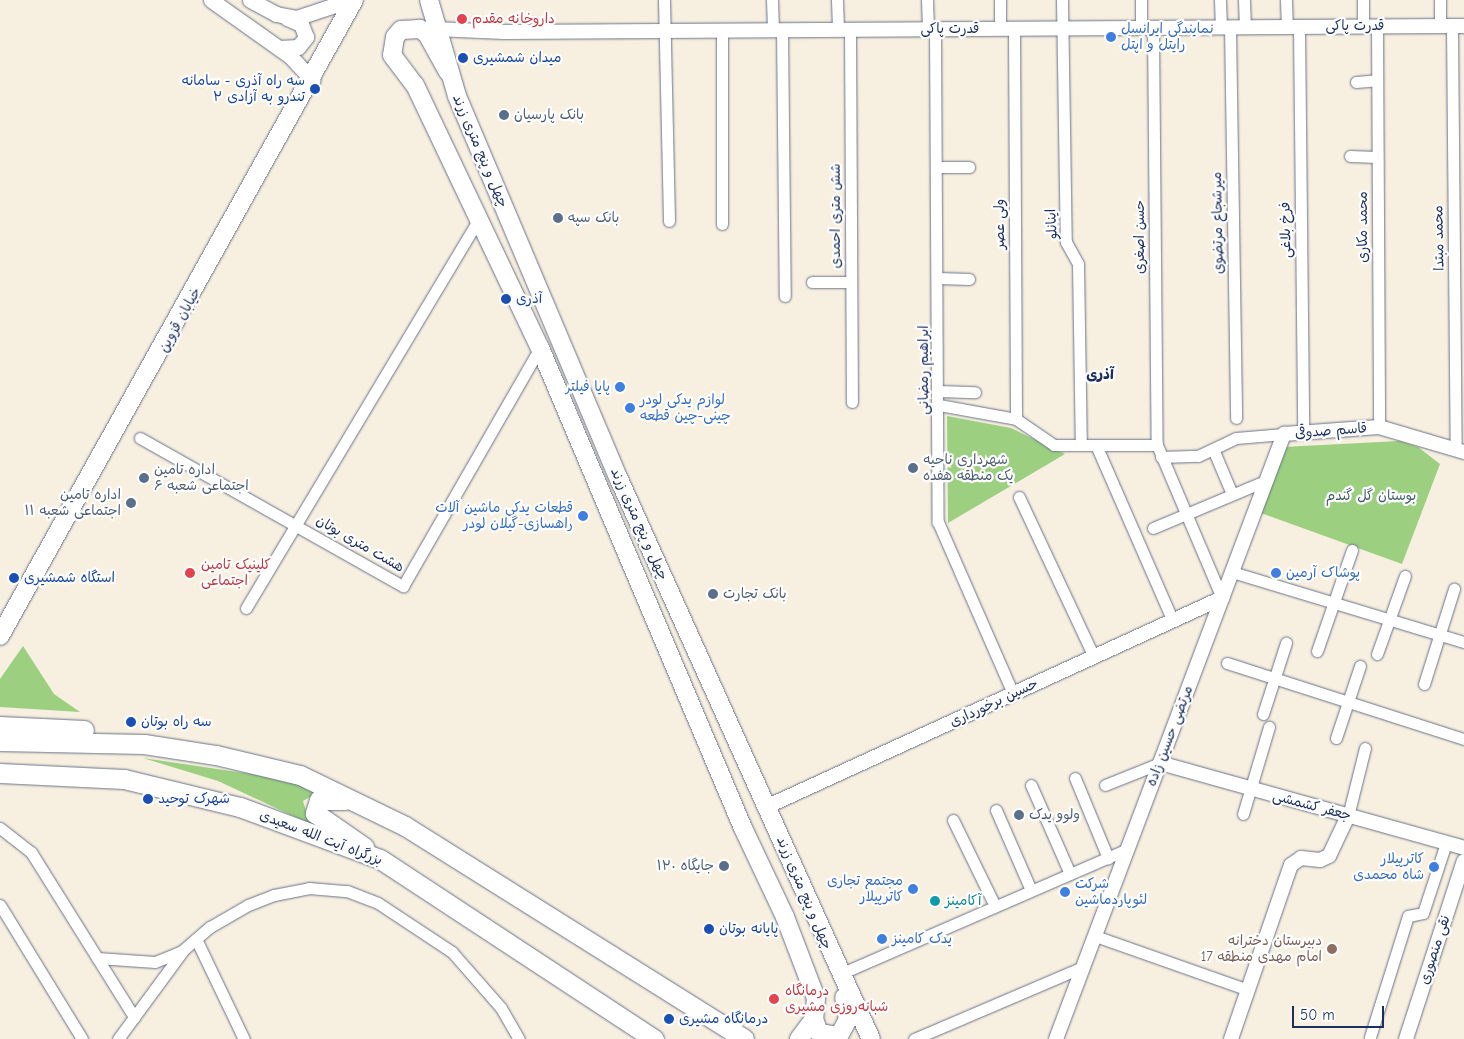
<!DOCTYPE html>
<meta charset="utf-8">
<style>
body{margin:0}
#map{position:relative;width:1464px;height:1039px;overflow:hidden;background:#f7efdf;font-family:"Comic Neue","Playpen Sans Arabic",sans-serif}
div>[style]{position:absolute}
.green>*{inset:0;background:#9cd080}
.roads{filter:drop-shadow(0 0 1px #68728b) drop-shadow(0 0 1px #68728b)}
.minor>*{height:11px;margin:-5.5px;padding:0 5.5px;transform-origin:5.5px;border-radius:5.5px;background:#fff}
.tertiary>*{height:14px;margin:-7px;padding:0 7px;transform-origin:7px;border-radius:7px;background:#fff}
.secondary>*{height:15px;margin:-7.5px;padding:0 7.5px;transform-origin:7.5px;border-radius:7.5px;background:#fff}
.primary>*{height:18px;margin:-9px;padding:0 9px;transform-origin:9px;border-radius:9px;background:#fff}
.trunk>*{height:19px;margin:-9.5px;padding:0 9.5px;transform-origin:9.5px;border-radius:9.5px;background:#fff}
.dots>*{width:14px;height:14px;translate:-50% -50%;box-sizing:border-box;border:2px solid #fff;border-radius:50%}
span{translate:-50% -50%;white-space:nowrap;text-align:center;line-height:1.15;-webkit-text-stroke:4.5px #fff;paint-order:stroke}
.health-label{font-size:14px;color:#be3a42}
.left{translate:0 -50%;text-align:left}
.street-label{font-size:14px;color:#1b2f5e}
.shop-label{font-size:14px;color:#366cbe}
.right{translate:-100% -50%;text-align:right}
.transit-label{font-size:14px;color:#164399}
.service-label{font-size:14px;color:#4e5e75}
.park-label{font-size:14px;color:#425f68}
.culture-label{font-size:14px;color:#0d838f}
.education-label{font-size:14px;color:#785e54}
.neighbourhood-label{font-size:15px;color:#1b2f5e;font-weight:700}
.scale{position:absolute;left:1292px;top:1006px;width:92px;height:22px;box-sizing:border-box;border:2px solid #1b2f5e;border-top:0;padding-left:6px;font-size:15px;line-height:18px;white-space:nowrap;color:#1b2f5e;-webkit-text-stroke:4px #fff;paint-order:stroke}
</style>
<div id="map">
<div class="green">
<i style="clip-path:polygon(947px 416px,1011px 428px,1065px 454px,948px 523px)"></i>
<i style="clip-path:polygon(1399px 441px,1418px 447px,1440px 464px,1402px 564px,1258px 512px,1283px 447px)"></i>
<i style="clip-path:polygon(23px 646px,54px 694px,80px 712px,0 707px,0 679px)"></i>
<i style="clip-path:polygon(143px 758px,278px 778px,319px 792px,303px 801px,310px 824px,218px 781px)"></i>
</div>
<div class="roads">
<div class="minor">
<i style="left:664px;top:0;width:221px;rotate:88.7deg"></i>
<i style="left:772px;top:0;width:30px;rotate:88deg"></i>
<i style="left:837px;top:0;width:30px;rotate:88deg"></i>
<i style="left:927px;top:0;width:29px;rotate:88deg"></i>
<i style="left:1000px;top:0;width:29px;rotate:90deg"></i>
<i style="left:1062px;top:0;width:242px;rotate:89.1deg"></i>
<i style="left:1066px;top:242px;width:25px;rotate:61deg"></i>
<i style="left:1078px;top:264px;width:181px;rotate:89.1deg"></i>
<i style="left:1141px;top:0;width:28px;rotate:90deg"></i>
<i style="left:1220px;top:0;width:27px;rotate:88deg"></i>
<i style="left:1244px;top:0;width:27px;rotate:88deg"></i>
<i style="left:1286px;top:0;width:27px;rotate:88deg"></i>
<i style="left:1363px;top:0;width:26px;rotate:90deg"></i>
<i style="left:1440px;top:0;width:26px;rotate:90deg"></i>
<i style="left:1377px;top:26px;width:401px;rotate:89.7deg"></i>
<i style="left:1452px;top:26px;width:424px;rotate:89.5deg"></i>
<i style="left:1230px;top:27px;width:391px;rotate:89.1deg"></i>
<i style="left:1299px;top:27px;width:405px;rotate:89.4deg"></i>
<i style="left:1153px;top:28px;width:417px;rotate:89.5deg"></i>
<i style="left:1157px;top:445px;width:166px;rotate:67deg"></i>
<i style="left:935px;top:29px;width:493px;rotate:89.7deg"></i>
<i style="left:938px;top:522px;width:188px;rotate:66.4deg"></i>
<i style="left:1014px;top:29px;width:390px;rotate:89.7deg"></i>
<i style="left:782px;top:30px;width:266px;rotate:89.4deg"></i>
<i style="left:850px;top:30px;width:372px;rotate:89.7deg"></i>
<i style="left:722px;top:31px;width:193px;rotate:90deg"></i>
<i style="left:1356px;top:82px;width:21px;rotate:-5deg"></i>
<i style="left:1350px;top:156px;width:27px;rotate:2deg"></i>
<i style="left:937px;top:167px;width:32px"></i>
<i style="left:938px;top:278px;width:31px;rotate:2deg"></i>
<i style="left:812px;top:282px;width:39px"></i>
<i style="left:939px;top:391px;width:36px;rotate:2deg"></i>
<i style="left:939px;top:405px;width:78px;rotate:10.3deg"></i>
<i style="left:1016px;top:419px;width:46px;rotate:34.4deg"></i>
<i style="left:1054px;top:445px;width:103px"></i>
<i style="left:140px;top:438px;width:302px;rotate:29.4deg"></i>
<i style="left:403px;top:586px;width:275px;rotate:-60.1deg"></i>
<i style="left:1096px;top:445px;width:192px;rotate:66.4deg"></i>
<i style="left:1213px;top:449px;width:49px;rotate:67.1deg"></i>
<i style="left:1161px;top:457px;width:37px;rotate:-2deg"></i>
<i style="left:1198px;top:456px;width:42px;rotate:-25.3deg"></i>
<i style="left:1236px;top:438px;width:48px;rotate:-4.8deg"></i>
<i style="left:1019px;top:497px;width:177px;rotate:64.9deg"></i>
<i style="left:1153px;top:528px;width:124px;rotate:-22.8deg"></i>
<i style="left:1232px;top:572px;width:242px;rotate:16.8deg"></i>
<i style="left:246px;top:608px;width:453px;rotate:-59.1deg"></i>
<i style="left:1317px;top:651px;width:107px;rotate:-70.9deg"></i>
<i style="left:1377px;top:654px;width:83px;rotate:-70.3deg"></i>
<i style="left:1227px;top:663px;width:249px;rotate:17.8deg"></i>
<i style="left:1424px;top:684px;width:100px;rotate:-72.5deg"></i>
<i style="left:1263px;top:714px;width:75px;rotate:-72.1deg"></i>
<i style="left:1336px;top:738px;width:76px;rotate:-71.6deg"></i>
<i style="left:1075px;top:778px;width:87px;rotate:67.6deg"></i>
<i style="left:1031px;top:785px;width:97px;rotate:66.3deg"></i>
<i style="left:1105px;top:785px;width:59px;rotate:-21.8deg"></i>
<i style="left:996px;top:810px;width:87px;rotate:66.4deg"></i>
<i style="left:1243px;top:814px;width:91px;rotate:-73.4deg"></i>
<i style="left:1348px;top:816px;width:70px;rotate:-76deg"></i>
<i style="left:953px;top:820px;width:96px;rotate:64deg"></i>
<i style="left:0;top:828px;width:39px;rotate:38deg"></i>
<i style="left:31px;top:852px;width:195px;rotate:58deg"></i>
<i style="left:0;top:905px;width:157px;rotate:58.5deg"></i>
<i style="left:1095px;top:936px;width:162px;rotate:19.4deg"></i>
<i style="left:196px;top:939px;width:111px;rotate:64.4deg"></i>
<i style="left:97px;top:958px;width:58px;rotate:3.9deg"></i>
<i style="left:155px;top:962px;width:29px;rotate:-22deg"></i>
<i style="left:182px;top:951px;width:37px;rotate:-41deg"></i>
<i style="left:210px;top:927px;width:44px;rotate:-30.1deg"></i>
<i style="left:248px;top:905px;width:28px;rotate:-21deg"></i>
<i style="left:274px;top:895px;width:36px;rotate:-11deg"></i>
<i style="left:309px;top:888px;width:38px;rotate:5deg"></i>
<i style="left:347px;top:891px;width:33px;rotate:21deg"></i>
<i style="left:378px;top:903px;width:89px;rotate:33.5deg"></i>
<i style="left:452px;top:952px;width:74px;rotate:48.8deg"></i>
<i style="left:501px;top:1008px;width:36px;rotate:60deg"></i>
<i style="left:840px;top:974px;width:313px;rotate:-23.5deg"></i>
<i style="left:1370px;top:1037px;width:127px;rotate:-72.6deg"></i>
<i style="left:1408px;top:916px;width:15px;rotate:-11deg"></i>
<i style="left:1423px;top:913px;width:74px;rotate:-71.8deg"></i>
<i style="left:118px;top:1039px;width:108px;rotate:-53.7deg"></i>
<i style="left:914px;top:1039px;width:184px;rotate:-23.1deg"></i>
</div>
<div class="tertiary">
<i style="left:435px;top:29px;width:69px;rotate:2.5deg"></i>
<i style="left:504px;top:32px;width:960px;rotate:-0.36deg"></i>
<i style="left:1160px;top:763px;width:316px;rotate:15.6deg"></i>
<i style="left:766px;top:807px;width:502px;rotate:-24.62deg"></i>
<i style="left:1056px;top:1039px;width:647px;rotate:-69.35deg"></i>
<i style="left:1284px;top:434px;width:95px;rotate:-4.2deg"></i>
<i style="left:1379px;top:427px;width:89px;rotate:16.4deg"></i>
<i style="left:1231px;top:1039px;width:184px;rotate:-71deg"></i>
<i style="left:1291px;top:865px;width:12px;rotate:-35deg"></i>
<i style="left:1301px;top:858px;width:19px;rotate:6deg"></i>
<i style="left:1320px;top:860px;width:10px;rotate:-24deg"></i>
<i style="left:1329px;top:856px;width:44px;rotate:-64.6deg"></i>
<i style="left:1406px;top:1039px;width:187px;rotate:-72deg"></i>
</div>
<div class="secondary">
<i style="left:211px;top:0;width:97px;rotate:35.3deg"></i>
<i style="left:290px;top:56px;width:33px;rotate:47deg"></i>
<i style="left:250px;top:0;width:30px;rotate:28deg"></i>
<i style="left:276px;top:14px;width:20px;rotate:11deg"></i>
<i style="left:296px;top:18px;width:57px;rotate:-18.4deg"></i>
<i style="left:279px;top:48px;width:19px;rotate:-3deg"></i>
<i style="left:298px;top:47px;width:13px;rotate:-51deg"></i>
<i style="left:306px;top:37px;width:14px;rotate:-111deg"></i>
<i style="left:301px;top:24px;width:15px;rotate:-157deg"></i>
</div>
<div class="primary">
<i style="left:429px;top:0;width:100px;rotate:73.7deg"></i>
<i style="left:457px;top:96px;width:414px;rotate:67.1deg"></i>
<i style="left:618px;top:477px;width:616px;rotate:65.76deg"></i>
<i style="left:448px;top:72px;width:43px;rotate:-118.9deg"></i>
<i style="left:427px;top:34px;width:9px;rotate:-144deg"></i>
<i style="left:420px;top:29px;width:19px;rotate:177deg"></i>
<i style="left:401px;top:30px;width:9px;rotate:131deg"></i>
<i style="left:395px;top:37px;width:18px;rotate:99deg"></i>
<i style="left:392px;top:55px;width:38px;rotate:53deg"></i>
<i style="left:415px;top:85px;width:291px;rotate:64.6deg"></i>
<i style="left:540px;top:348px;width:521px;rotate:67.08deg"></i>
<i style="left:743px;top:828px;width:98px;rotate:64.7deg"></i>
<i style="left:785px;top:917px;width:87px;rotate:69.1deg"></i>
<i style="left:816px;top:998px;width:21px;rotate:95deg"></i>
<i style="left:814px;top:1019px;width:25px;rotate:127deg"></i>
<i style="left:0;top:636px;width:728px;rotate:-60.9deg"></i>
<i style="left:814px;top:1019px;width:15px;rotate:70deg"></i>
<i style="left:819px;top:1033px;width:20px;rotate:9deg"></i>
<i style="left:839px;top:1036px;width:19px;rotate:-62deg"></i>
<i style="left:848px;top:1019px;width:22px;rotate:-100deg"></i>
</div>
<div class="trunk">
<i style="left:0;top:726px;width:84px;rotate:2.7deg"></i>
<i style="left:0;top:741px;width:144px;rotate:1.2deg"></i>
<i style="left:144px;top:744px;width:73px;rotate:8.7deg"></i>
<i style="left:216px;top:755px;width:86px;rotate:13.4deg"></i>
<i style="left:300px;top:775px;width:117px;rotate:25.9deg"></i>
<i style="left:405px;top:826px;width:400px;rotate:32.1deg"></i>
<i style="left:0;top:773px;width:124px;rotate:2.8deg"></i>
<i style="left:124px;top:779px;width:119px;rotate:13.6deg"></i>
<i style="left:240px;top:807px;width:149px;rotate:20.4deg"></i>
<i style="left:380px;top:859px;width:328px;rotate:33.3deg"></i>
<i style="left:345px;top:800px;width:26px;rotate:180deg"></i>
<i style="left:319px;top:800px;width:14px;rotate:107deg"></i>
<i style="left:315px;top:813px;width:60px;rotate:34.8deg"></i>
</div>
</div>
<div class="dots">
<i style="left:462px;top:19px;background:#e0444e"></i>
<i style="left:1111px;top:37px;background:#3f7fe0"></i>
<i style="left:463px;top:58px;background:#1a4fb4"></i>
<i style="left:315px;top:89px;background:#1a4fb4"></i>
<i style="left:504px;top:115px;background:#5c6f8a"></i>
<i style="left:558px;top:218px;background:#5c6f8a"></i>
<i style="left:506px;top:299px;background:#1a4fb4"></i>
<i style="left:620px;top:387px;background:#3f7fe0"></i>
<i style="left:630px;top:408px;background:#3f7fe0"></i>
<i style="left:913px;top:468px;background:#5c6f8a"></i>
<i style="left:144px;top:478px;background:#5c6f8a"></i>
<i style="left:131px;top:503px;background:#5c6f8a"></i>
<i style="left:583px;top:516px;background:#3f7fe0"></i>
<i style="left:190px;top:573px;background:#e0444e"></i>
<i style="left:1276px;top:573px;background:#3f7fe0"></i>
<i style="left:14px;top:578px;background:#1a4fb4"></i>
<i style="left:713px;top:594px;background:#5c6f8a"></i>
<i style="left:131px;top:722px;background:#1a4fb4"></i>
<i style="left:148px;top:799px;background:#1a4fb4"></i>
<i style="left:1019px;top:815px;background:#5c6f8a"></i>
<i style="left:724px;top:866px;background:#5c6f8a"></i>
<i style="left:1434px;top:867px;background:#3f7fe0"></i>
<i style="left:913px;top:889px;background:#3f7fe0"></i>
<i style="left:1065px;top:892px;background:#3f7fe0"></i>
<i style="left:935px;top:901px;background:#0f9aa8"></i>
<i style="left:709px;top:929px;background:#1a4fb4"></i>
<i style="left:882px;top:939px;background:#3f7fe0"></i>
<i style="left:1332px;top:949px;background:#8d6e63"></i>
<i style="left:774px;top:999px;background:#e0444e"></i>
<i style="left:669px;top:1019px;background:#1a4fb4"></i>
</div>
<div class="health-label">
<span class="left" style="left:472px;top:19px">داروخانه مقدم</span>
<span class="left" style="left:201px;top:573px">کلینیک تامین<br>اجتماعی</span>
<span class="left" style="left:785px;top:999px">درمانگاه<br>شبانه‌روزی مشیری</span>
</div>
<div class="street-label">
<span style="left:1355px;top:26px">قدرت پاکی</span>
<span style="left:950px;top:29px">قدرت پاکی</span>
<span style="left:480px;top:151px;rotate:67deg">چهل و پنج متری زرند</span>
<span style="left:836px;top:216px;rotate:-90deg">شش متری احمدی</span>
<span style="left:1218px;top:223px;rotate:-91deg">میرشجاع مرتضوی</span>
<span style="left:1000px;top:224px;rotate:-90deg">ولی عصر</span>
<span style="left:1052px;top:224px;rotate:-93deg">اینانلو</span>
<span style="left:1363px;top:227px;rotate:-90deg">محمد مکاری</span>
<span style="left:1286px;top:230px;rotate:-91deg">فرخ بلاغی</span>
<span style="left:1140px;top:237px;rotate:-90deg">حسن اصغری</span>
<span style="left:1439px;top:238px;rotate:-91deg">محمد مبتدا</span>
<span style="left:180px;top:320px;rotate:-61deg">خیابان قزوین</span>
<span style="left:924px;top:370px;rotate:-90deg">ابراهیم رمضانی</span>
<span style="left:1331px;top:431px;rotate:-4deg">قاسم صدوقی</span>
<span style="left:639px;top:524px;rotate:66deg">چهل و پنج متری زرند</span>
<span style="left:360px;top:544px;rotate:30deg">هشت متری بوتان</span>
<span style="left:994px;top:703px;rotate:-25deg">حسین برخورداری</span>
<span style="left:1170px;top:736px;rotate:-69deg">مرتضی حسین زاده</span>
<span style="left:1312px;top:806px;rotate:15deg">جعفر کشمشی</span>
<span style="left:321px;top:838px;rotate:21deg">بزرگراه آیت الله سعیدی</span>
<span style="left:804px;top:893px;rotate:67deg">چهل و پنج متری زرند</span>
<span style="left:1435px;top:950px;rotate:-72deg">نقی منصوری</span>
</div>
<div class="shop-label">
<span class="left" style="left:1121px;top:37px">نمایندگی ایرانسل<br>رایتل و اپتل</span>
<span class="right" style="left:610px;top:387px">پایا فیلتر</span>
<span class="left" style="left:640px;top:408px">لوازم یدکی لودر<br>چینی-چین قطعه</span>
<span class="right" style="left:573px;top:516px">قطعات یدکی ماشین آلات<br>راهسازی-گیلان لودر</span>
<span class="left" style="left:1286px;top:573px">پوشاک آرمین</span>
<span class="right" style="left:1424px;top:867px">کاترپیلار<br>شاه محمدی</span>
<span class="right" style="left:903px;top:889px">مجتمع تجاری<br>کاترپیلار</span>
<span class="left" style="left:1075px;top:892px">شرکت<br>لئوپاردماشین</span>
<span class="left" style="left:892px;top:939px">یدک کامینز</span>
</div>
<div class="transit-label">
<span class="left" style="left:473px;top:58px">میدان شمشیری</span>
<span class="right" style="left:305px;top:89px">سه راه آذری - سامانه<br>۲ تندرو به آزادی</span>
<span class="left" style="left:516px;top:299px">آذری</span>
<span class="left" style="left:24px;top:578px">استگاه شمشیری</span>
<span class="left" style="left:141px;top:722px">سه راه بوتان</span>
<span class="left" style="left:158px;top:799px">شهرک توحید</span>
<span class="left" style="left:719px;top:929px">پایانه بوتان</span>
<span class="left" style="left:679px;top:1019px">درمانگاه مشیری</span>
</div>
<div class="service-label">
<span class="left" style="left:514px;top:115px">بانک پارسیان</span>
<span class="left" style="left:568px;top:218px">بانک سپه</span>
<span class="left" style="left:923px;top:468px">شهرداری ناحیه<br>یک منطقه هفده</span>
<span class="left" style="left:154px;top:478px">اداره تامین<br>اجتماعی شعبه ۶</span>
<span class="right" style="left:121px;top:503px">اداره تامین<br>اجتماعی شعبه ۱۱</span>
<span class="left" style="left:723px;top:594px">بانک تجارت</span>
<span class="left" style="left:1029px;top:815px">ولوو یدک</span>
<span class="right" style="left:714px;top:866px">جایگاه ۱۲۰</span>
</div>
<div class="park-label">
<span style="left:1371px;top:496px">بوستان گل گندم</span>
</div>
<div class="culture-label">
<span class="left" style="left:945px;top:901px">آکامینز</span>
</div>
<div class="education-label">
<span class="right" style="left:1322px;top:949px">دبیرستان دخترانه<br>امام مهدی منطقه 17</span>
</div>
<div class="neighbourhood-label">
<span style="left:1100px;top:375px">آذری</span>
</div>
<div class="scale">50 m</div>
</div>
